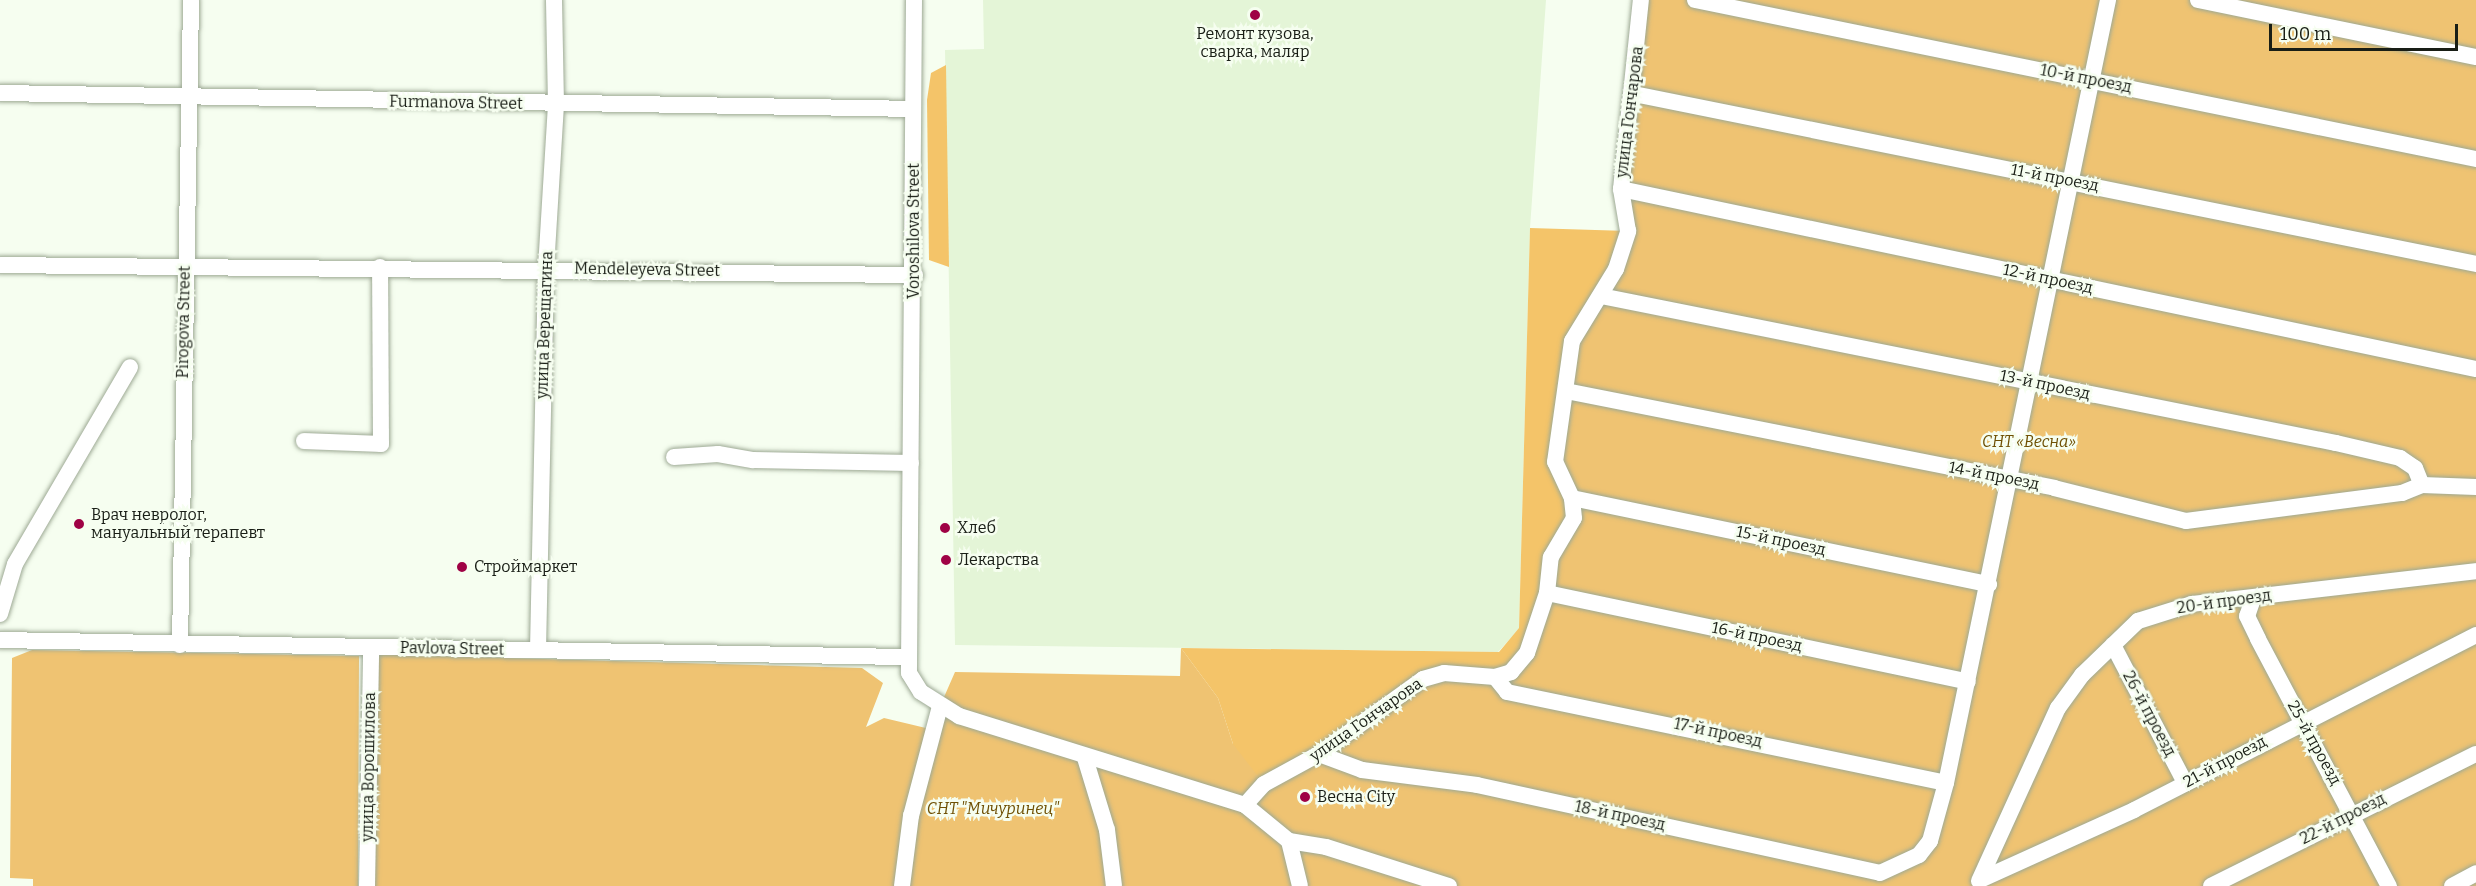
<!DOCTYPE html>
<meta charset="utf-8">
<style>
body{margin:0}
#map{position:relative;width:2476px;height:886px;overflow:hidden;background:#f6fef0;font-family:Bitter,serif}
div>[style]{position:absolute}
.built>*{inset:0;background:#e4f5d7}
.green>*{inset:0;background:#efc372}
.forest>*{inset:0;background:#f4c469}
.roads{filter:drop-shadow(0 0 2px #9da994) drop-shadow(0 0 2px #9da994)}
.minor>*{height:16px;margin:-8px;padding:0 8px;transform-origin:8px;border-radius:8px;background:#fff}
.dots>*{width:16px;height:16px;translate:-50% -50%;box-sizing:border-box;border:3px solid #f6fef0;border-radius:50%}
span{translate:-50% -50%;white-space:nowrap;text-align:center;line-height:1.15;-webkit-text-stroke:5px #f6fef0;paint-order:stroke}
.poi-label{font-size:16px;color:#191e16}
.left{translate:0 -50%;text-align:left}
.street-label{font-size:16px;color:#191e16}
.park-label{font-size:16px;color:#6f5004;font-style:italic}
.scale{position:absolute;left:2269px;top:24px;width:189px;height:27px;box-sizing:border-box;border:3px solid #191e16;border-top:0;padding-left:8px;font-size:18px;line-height:21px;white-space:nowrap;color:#191e16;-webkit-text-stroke:4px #f6fef0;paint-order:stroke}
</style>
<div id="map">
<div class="built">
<i style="clip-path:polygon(983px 0,1546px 0,1530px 228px,1519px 629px,1498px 652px,955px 645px,945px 50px,984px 49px)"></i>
</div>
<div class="green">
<i style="clip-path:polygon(1641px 0,2476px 0,2476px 886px,367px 886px,371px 654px,862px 668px,883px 683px,866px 727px,884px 718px,930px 729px,955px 672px,1180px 676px,1181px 648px,1218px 698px,1233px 744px,1423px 679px,1511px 672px,1561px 479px,1572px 341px,1624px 251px,1621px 189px)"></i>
<i style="clip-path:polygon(32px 650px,359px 656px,358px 886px,33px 886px,33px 879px,10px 878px,12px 658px)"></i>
</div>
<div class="forest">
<i style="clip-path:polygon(946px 65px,949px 266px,949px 267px,929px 260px,927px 100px,931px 73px)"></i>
<i style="clip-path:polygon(1530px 228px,1628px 231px,1572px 342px,1555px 462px,1572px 498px,1547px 593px,1511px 672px,1444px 673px,1264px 784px,1233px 744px,1218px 698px,1181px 648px,1499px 652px,1519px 628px)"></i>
</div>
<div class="roads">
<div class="minor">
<i style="left:914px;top:0;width:673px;rotate:90.43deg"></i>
<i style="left:909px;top:673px;width:22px;rotate:58deg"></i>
<i style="left:921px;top:692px;width:45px;rotate:32.3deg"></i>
<i style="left:959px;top:716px;width:300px;rotate:17.3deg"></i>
<i style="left:1245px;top:805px;width:57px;rotate:39.3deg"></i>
<i style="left:1289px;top:841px;width:46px;rotate:76.3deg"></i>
<i style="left:1695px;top:0;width:797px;rotate:11.51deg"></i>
<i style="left:2198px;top:0;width:284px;rotate:11.6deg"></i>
<i style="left:0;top:93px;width:913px;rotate:1deg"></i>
<i style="left:1634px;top:94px;width:859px;rotate:11.41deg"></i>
<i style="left:1621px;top:189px;width:874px;rotate:11.89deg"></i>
<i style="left:0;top:265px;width:915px;rotate:0.63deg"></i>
<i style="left:1601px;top:296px;width:750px;rotate:11.31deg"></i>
<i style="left:2336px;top:443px;width:66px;rotate:13.2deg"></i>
<i style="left:2400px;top:458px;width:18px;rotate:34deg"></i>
<i style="left:2415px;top:468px;width:18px;rotate:68deg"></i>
<i style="left:2422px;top:485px;width:54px;rotate:2.1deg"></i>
<i style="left:1566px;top:391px;width:498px;rotate:11.2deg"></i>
<i style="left:2054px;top:488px;width:136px;rotate:14deg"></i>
<i style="left:2186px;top:521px;width:218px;rotate:-7.4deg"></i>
<i style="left:2402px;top:493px;width:22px;rotate:-22deg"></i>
<i style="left:304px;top:441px;width:77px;rotate:2.2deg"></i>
<i style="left:381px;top:444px;width:177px;rotate:-90.3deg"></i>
<i style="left:674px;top:457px;width:44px;rotate:-3.9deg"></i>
<i style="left:718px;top:454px;width:36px;rotate:10deg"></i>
<i style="left:753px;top:460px;width:158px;rotate:1.1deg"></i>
<i style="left:1572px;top:498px;width:426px;rotate:11.7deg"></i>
<i style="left:1547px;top:593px;width:430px;rotate:11.9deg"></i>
<i style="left:2253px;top:599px;width:18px;rotate:109deg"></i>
<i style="left:2247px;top:616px;width:25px;rotate:64deg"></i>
<i style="left:2258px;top:639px;width:280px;rotate:62.1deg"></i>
<i style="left:0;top:614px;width:52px;rotate:-73.3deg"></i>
<i style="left:15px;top:564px;width:228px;rotate:-59.7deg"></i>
<i style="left:0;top:640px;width:905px;rotate:1.08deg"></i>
<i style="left:180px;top:645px;width:645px;rotate:-89.02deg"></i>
<i style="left:2113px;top:645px;width:156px;rotate:62.4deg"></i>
<i style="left:538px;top:650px;width:382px;rotate:-88.8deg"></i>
<i style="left:546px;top:268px;width:163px;rotate:-86.5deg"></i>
<i style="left:556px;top:105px;width:105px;rotate:-91.1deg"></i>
<i style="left:1495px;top:677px;width:19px;rotate:51deg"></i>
<i style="left:1507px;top:692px;width:448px;rotate:11.7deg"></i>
<i style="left:1319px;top:754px;width:46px;rotate:20.4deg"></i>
<i style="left:1362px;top:770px;width:116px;rotate:7.4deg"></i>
<i style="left:1477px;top:785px;width:412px;rotate:12.3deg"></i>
<i style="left:1880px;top:873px;width:43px;rotate:-24.8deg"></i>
<i style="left:1919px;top:855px;width:18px;rotate:-52deg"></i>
<i style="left:1930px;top:841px;width:60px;rotate:-74.6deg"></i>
<i style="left:1946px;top:783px;width:800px;rotate:-78.31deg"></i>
<i style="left:1085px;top:758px;width:75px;rotate:73deg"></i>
<i style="left:1107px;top:830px;width:56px;rotate:82.9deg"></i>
<i style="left:1245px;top:805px;width:28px;rotate:-48deg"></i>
<i style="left:1264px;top:784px;width:63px;rotate:-28.6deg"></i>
<i style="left:1319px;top:754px;width:128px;rotate:-35.8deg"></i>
<i style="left:1423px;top:679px;width:22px;rotate:-16deg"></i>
<i style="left:1444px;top:673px;width:51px;rotate:4.5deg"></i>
<i style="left:1495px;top:677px;width:17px;rotate:-17deg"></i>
<i style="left:1511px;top:672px;width:25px;rotate:-50deg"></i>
<i style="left:1527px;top:653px;width:63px;rotate:-71.6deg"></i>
<i style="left:1547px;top:593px;width:36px;rotate:-84deg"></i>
<i style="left:1551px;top:557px;width:45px;rotate:-59.5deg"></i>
<i style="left:1574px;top:518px;width:20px;rotate:-96deg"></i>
<i style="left:1572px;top:498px;width:40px;rotate:-115deg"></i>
<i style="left:1555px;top:462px;width:122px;rotate:-82deg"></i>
<i style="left:1572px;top:341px;width:84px;rotate:-58.6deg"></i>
<i style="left:1616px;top:269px;width:40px;rotate:-72deg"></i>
<i style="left:1628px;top:231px;width:43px;rotate:-99.5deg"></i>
<i style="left:1621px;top:189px;width:190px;rotate:-84deg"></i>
<i style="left:1289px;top:841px;width:37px;rotate:9deg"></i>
<i style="left:1326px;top:847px;width:129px;rotate:17.6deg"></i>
<i style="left:1980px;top:880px;width:169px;rotate:-24.4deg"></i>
<i style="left:2134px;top:810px;width:384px;rotate:-27.1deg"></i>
<i style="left:1979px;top:881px;width:190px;rotate:-65.5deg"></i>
<i style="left:2058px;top:708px;width:41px;rotate:-54deg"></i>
<i style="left:2082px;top:675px;width:78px;rotate:-44deg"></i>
<i style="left:2138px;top:621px;width:57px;rotate:-17.5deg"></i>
<i style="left:2192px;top:604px;width:286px;rotate:-6.6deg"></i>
<i style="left:367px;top:886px;width:238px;rotate:-89deg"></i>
<i style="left:902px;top:886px;width:71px;rotate:-82.7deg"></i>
<i style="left:911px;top:816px;width:114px;rotate:-75.2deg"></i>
<i style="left:2211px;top:886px;width:296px;rotate:-26.5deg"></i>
<i style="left:2452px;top:886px;width:27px;rotate:-28deg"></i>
</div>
</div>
<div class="dots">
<i style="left:1255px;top:15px;background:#9f0245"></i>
<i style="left:79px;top:524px;background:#9f0245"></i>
<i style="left:945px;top:528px;background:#9f0245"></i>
<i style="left:946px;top:560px;background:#9f0245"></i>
<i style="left:462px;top:567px;background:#9f0245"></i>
<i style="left:1305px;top:797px;background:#9f0245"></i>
</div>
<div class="poi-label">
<span style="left:1255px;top:43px">Ремонт кузова,<br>сварка, маляр</span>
<span class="left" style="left:91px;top:524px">Врач невролог,<br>мануальный терапевт</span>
<span class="left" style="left:957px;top:528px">Хлеб</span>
<span class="left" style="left:958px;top:560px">Лекарства</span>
<span class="left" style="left:474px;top:567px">Строймаркет</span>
<span class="left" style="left:1317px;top:797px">Весна City</span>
</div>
<div class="street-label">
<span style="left:2086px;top:79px;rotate:11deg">10-й проезд</span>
<span style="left:456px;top:103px;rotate:1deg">Furmanova Street</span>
<span style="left:1630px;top:112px;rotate:-83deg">улица Гончарова</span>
<span style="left:2055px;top:178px;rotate:11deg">11-й проезд</span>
<span style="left:914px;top:231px;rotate:-90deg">Voroshilova Street</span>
<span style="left:647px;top:270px;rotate:1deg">Mendeleyeva Street</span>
<span style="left:2048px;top:279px;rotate:12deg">12-й проезд</span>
<span style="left:184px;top:322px;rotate:-89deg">Pirogova Street</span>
<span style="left:545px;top:325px;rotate:-88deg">улица Верещагина</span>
<span style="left:2045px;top:385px;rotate:12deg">13-й проезд</span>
<span style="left:1994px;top:476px;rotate:11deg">14-й проезд</span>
<span style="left:1781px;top:541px;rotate:12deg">15-й проезд</span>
<span style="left:2224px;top:602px;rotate:-8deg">20-й проезд</span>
<span style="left:1757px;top:637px;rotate:12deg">16-й проезд</span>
<span style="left:452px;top:649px;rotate:1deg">Pavlova Street</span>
<span style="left:2149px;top:714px;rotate:62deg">26-й проезд</span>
<span style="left:1366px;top:720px;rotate:-35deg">улица Гончарова</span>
<span style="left:1718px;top:733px;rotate:12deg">17-й проезд</span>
<span style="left:2314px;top:743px;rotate:61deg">25-й проезд</span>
<span style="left:2225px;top:762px;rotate:-28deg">21-й проезд</span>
<span style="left:369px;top:767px;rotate:-89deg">улица Ворошилова</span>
<span style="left:1620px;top:816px;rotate:12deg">18-й проезд</span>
<span style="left:2343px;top:819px;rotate:-27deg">22-й проезд</span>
</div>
<div class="park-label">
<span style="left:2029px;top:442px">СНТ «Весна»</span>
<span style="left:993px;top:809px">СНТ "Мичуринец"</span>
</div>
<div class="scale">100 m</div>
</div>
